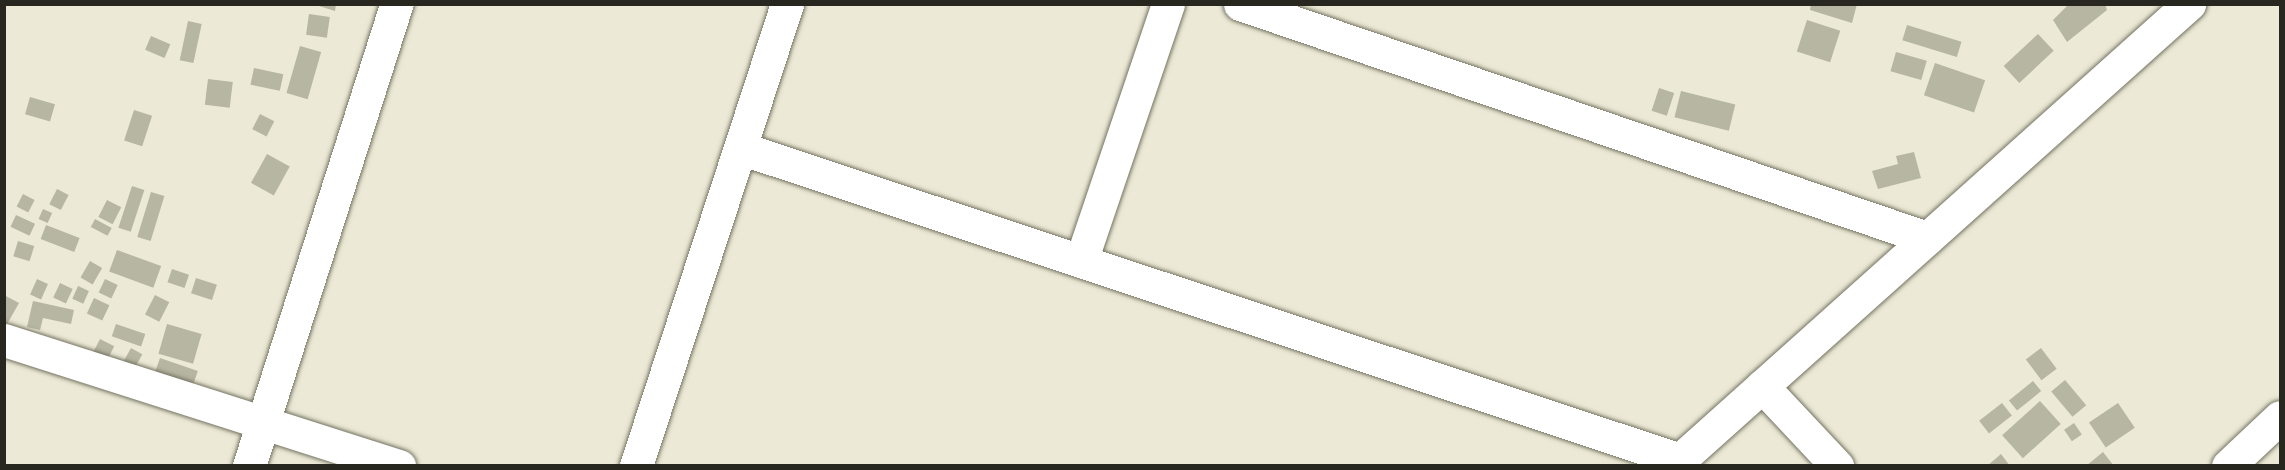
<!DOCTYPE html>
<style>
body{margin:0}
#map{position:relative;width:2285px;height:470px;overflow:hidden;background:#ecead6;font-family:Poppins,sans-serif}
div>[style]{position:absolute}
.building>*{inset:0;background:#b7b6a2;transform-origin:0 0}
.roads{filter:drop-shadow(0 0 2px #747261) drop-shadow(0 0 2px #747261)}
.minor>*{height:33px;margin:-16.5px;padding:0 16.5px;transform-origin:16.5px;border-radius:16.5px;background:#fff}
.major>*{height:33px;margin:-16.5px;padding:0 16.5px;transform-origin:16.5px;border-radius:16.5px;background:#fff}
span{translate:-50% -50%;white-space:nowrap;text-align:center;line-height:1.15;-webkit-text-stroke:4.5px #ecead6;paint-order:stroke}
.frame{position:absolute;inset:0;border:6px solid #27261f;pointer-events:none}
</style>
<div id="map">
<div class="building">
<i style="clip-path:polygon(313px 4px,336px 4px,335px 11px)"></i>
<i style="clip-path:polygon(1811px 4px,1857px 4px,1852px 23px,1810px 10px)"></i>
<i style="clip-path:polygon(2069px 4px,2105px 4px,2107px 10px,2067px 42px,2053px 20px)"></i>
<i style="left:309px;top:14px;width:21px;height:21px;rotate:8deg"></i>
<i style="left:1807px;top:20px;width:35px;height:33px;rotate:18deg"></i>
<i style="left:188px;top:21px;width:14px;height:40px;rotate:12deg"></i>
<i style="left:1907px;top:25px;width:57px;height:16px;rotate:17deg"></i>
<i style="left:2038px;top:34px;width:23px;height:47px;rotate:47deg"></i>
<i style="left:151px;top:36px;width:21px;height:15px;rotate:23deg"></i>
<i style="left:300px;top:46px;width:22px;height:49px;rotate:16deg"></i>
<i style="left:1896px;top:52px;width:32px;height:20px;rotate:16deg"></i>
<i style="left:1935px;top:63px;width:53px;height:34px;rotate:19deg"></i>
<i style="left:254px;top:68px;width:30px;height:17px;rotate:12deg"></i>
<i style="left:208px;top:79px;width:25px;height:26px;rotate:7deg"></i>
<i style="left:1659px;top:88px;width:16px;height:24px;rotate:18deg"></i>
<i style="left:1681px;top:91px;width:56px;height:27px;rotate:14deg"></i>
<i style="left:30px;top:97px;width:26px;height:18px;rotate:16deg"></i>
<i style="left:134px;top:110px;width:19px;height:32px;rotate:18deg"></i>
<i style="left:260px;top:114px;width:16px;height:17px;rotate:27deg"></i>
<i style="clip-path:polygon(1914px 152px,1921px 178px,1878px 189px,1872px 171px,1898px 164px,1896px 156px)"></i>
<i style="left:267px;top:154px;width:26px;height:33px;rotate:29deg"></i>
<i style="left:132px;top:186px;width:13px;height:44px;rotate:18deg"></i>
<i style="left:57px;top:189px;width:13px;height:17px;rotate:27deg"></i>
<i style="left:151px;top:192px;width:14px;height:47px;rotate:17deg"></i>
<i style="left:23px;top:194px;width:13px;height:14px;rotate:27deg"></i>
<i style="left:107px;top:200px;width:16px;height:19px;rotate:27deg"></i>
<i style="left:43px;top:209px;width:10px;height:11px;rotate:24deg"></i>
<i style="left:16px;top:215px;width:21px;height:13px;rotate:25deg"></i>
<i style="left:95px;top:219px;width:19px;height:9px;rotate:28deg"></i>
<i style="left:46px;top:225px;width:36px;height:15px;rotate:21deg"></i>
<i style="left:18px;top:241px;width:17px;height:16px;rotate:17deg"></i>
<i style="left:117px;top:250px;width:47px;height:23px;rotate:20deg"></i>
<i style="left:90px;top:261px;width:14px;height:19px;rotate:30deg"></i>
<i style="left:172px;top:269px;width:18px;height:14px;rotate:19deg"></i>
<i style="left:196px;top:278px;width:22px;height:16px;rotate:18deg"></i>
<i style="left:37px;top:279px;width:12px;height:17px;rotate:24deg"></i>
<i style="left:105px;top:279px;width:14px;height:15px;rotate:25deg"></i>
<i style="left:60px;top:283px;width:14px;height:16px;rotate:25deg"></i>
<i style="left:78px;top:286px;width:12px;height:14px;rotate:24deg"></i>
<i style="clip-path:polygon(4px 295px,19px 303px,6px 326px,4px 325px)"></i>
<i style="left:155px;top:295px;width:16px;height:22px;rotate:27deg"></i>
<i style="left:94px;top:298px;width:17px;height:17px;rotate:25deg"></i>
<i style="clip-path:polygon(33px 301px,74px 310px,71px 324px,43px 318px,40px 330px,27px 327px)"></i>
<i style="left:116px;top:324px;width:31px;height:13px;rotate:19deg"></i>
<i style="left:167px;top:324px;width:36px;height:31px;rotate:16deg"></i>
<i style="left:100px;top:339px;width:16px;height:18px;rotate:27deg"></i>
<i style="left:131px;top:348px;width:13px;height:18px;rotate:29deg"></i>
<i style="left:2041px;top:348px;width:26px;height:19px;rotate:53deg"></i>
<i style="left:160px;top:358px;width:40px;height:18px;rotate:19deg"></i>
<i style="left:2065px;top:380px;width:33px;height:18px;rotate:50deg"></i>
<i style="left:2033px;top:381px;width:13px;height:31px;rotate:51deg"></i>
<i style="left:2040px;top:401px;width:31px;height:51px;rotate:48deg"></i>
<i style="left:2002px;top:403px;width:16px;height:29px;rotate:52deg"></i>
<i style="left:2118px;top:403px;width:30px;height:35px;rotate:56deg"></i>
<i style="left:2074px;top:423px;width:14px;height:12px;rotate:56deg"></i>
<i style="clip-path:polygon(2103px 452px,2114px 466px,2086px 466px)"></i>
<i style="clip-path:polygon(2001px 454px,2010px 466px,1987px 466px)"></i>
</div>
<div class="roads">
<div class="minor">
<i style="left:1240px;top:4px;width:726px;rotate:18.81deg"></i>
<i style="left:740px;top:148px;width:990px;rotate:18.36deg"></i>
<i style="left:1081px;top:261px;width:271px;rotate:-71.3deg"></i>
<i style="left:4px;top:340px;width:415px;rotate:17.7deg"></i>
<i style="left:1762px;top:386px;width:110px;rotate:46.8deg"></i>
<i style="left:636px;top:466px;width:486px;rotate:-71.9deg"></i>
<i style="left:1673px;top:466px;width:693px;rotate:-41.84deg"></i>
<i style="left:2228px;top:466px;width:71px;rotate:-43.3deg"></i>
</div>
<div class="major">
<i style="left:249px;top:466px;width:485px;rotate:-72.3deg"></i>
</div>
</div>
<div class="frame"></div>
</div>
